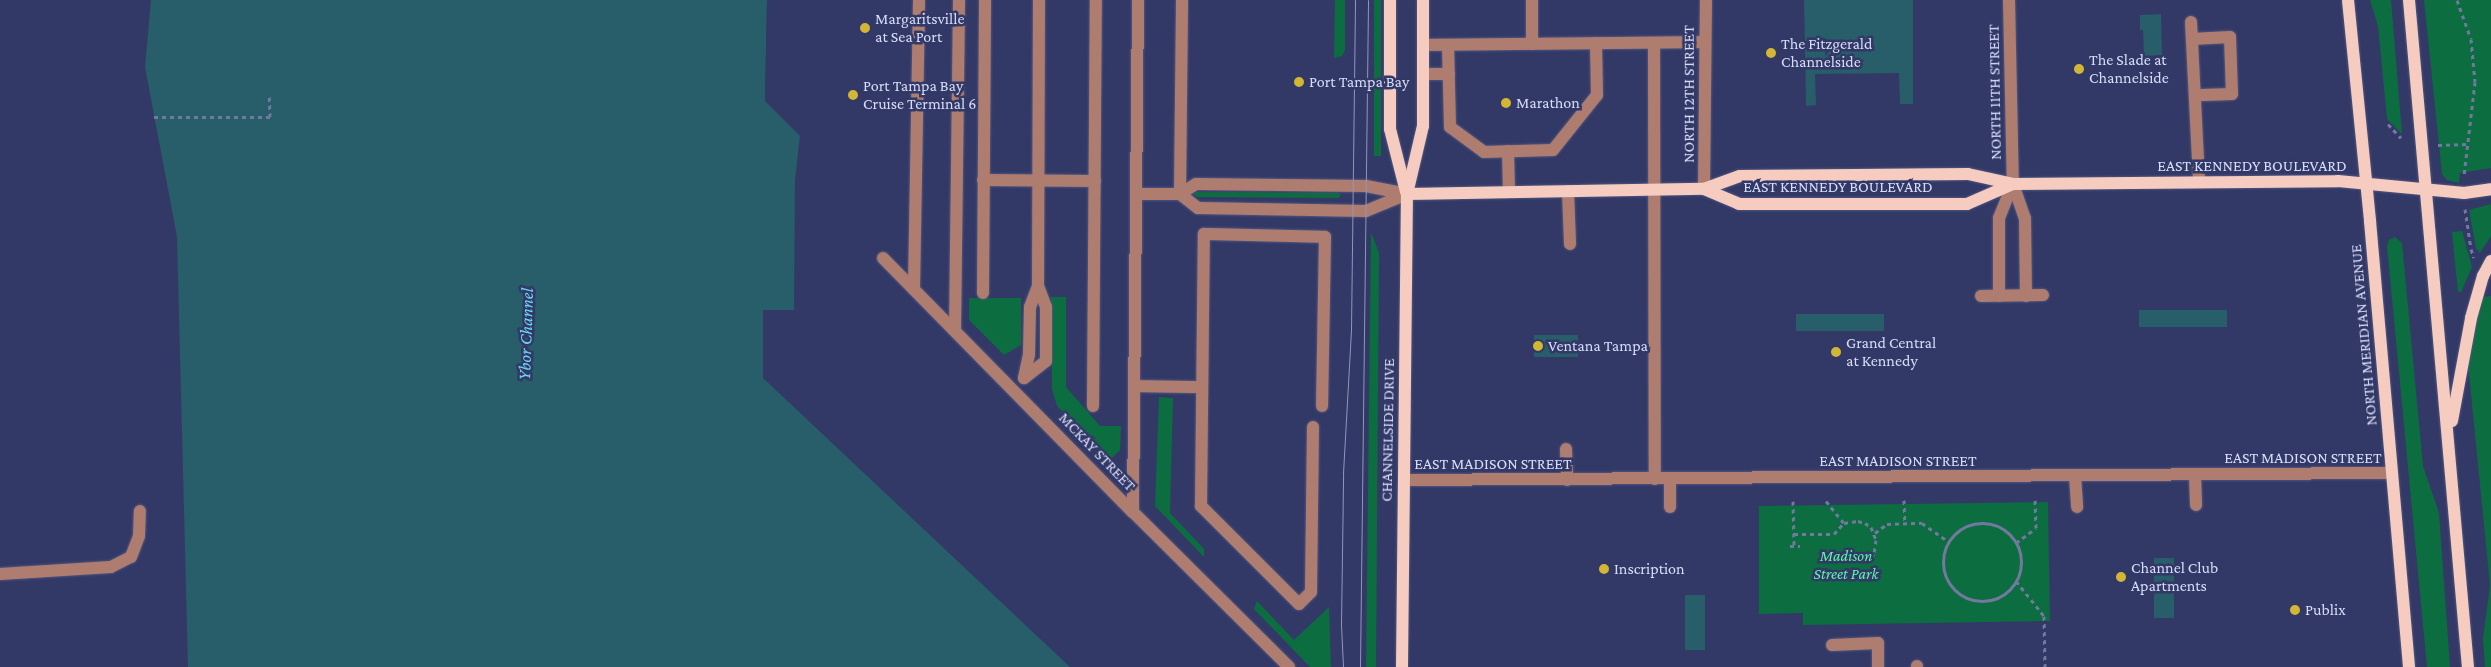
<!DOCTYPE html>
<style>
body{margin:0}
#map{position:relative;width:2491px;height:667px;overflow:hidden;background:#333966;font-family:"Crimson Pro",serif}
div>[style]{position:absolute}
.green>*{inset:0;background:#0c6d40;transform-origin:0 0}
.water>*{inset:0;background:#285d6a;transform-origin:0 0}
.pier>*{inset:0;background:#333966}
.path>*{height:3px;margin-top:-1.5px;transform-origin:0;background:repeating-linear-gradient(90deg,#72789e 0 4px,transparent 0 8px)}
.path>.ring{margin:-1.5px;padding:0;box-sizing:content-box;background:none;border:3px solid #72789e;border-radius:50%}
.roads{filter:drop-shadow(0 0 1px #515780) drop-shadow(0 0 1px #515780)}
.minor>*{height:12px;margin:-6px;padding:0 6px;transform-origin:6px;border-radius:6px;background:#af7d6f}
.major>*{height:12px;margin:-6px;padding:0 6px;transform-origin:6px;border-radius:6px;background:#f6ccc0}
.tram>*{height:1px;margin:-0.5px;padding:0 0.5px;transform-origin:0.5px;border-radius:0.5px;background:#9197ba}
.dots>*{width:14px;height:14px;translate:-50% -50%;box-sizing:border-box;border:2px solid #333966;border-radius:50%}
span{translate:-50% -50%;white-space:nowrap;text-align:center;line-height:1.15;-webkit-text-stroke:5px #333966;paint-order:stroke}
.poi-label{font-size:16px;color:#d7ddf9}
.left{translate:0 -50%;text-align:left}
.street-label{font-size:16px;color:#d7ddf9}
.park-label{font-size:16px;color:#59f7a3;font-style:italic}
.water-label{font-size:18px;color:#6ad8f3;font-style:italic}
</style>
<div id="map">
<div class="green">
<i style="clip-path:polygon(1335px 0,1345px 0,1345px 50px,1342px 56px,1334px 58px)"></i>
<i style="left:1374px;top:0;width:7px;height:156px"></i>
<i style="clip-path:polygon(2370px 0,2391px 0,2402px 134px,2387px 119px,2378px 26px)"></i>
<i style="clip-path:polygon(2424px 0,2491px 0,2491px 168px,2460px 173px,2459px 183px,2447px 180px,2442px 174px)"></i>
<i style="clip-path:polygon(1197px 192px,1338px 193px,1341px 195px,1338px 198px,1197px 197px,1193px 194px)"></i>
<i style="clip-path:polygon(2491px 204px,2491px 236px,2480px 253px,2476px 248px,2469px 210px)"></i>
<i style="clip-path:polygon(2462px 231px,2472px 267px,2461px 292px,2458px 292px,2452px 232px)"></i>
<i style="clip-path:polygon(1371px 232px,1379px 253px,1376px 667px,1366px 667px)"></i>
<i style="clip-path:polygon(2395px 237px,2402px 243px,2423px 466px,2439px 513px,2450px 667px,2427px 667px,2387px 246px,2389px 240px)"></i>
<i style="clip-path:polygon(2491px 296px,2491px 667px,2485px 667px,2483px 639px,2490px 585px,2468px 364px,2481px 297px)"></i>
<i style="clip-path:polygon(1051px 297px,1066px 297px,1066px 387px,1100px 426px,1121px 426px,1120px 450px,1110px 460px,1057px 406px,1052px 389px)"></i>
<i style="clip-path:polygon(969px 298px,1021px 298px,1021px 345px,1004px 355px,969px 320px)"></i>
<i style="clip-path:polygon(1159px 397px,1173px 398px,1170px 513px,1204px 549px,1204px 557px,1155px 506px)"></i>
<i style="clip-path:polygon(2048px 502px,2050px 621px,1803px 625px,1803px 613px,1759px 614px,1759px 506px)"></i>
<i style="clip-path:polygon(1257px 601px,1294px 640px,1329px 607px,1331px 667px,1310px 667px,1254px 609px)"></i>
</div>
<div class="water">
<i style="clip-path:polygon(151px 0,767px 0,765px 100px,800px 135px,795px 180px,794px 310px,763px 310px,763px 378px,1070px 667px,188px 667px,177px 237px,145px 67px)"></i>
<i style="clip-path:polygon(1804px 0,1913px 0,1913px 104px,1900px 104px,1899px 73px,1815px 74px,1816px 105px,1806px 106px)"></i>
<i style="clip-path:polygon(2161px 14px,2162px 55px,2144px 56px,2143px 30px,2140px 30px,2140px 15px)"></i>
<i style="left:2227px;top:310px;width:17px;height:88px;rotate:90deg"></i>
<i style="left:1884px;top:314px;width:17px;height:88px;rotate:90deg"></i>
<i style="left:1534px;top:335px;width:44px;height:22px"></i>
<i style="left:2174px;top:558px;width:60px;height:20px;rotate:90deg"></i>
<i style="left:1685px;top:595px;width:20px;height:55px"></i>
</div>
<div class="pier">
<i style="clip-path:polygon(767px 0,769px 0,768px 99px,802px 134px,802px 138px,765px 101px)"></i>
</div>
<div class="path">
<i style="left:2457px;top:0;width:41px;rotate:70.3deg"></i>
<i style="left:2471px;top:39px;width:43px;rotate:84.7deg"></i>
<i style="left:2475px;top:82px;width:95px;rotate:96.7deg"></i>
<i style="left:154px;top:117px;width:116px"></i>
<i style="left:270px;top:117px;width:23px;rotate:-92deg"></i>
<i style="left:2388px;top:124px;width:19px;rotate:47deg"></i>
<i style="left:2438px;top:145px;width:30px;rotate:-2deg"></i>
<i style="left:2465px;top:209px;width:40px;rotate:81.5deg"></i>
<i style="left:2471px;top:249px;width:9px;rotate:72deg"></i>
<i style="left:1904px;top:500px;width:24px;rotate:88deg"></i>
<i style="left:1793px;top:501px;width:45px;rotate:88.7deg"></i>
<i style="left:1826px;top:501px;width:28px;rotate:51deg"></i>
<i class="ring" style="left:1943px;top:523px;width:75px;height:75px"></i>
<i style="left:1875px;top:533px;width:15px;rotate:-37deg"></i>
<i style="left:1887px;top:524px;width:35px;rotate:-2deg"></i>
<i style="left:1922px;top:523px;width:33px;rotate:35deg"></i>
<i style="left:1794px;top:534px;width:40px"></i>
<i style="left:1834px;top:534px;width:15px;rotate:-48deg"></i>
<i style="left:1844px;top:523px;width:14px;rotate:-8deg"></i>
<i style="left:1858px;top:521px;width:7px;rotate:16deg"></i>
<i style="left:1865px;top:523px;width:7px;rotate:34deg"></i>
<i style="left:1871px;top:527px;width:14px;rotate:69deg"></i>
<i style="left:1876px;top:540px;width:14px;rotate:98deg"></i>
<i style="left:1874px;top:554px;width:10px;rotate:135deg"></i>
<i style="left:2016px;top:543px;width:25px;rotate:-37deg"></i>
<i style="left:2036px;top:528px;width:30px;rotate:-92deg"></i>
<i style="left:1790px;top:546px;width:10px"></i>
<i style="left:2016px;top:581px;width:45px;rotate:51.3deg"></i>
<i style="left:2044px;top:616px;width:51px;rotate:88.9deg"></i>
</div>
<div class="roads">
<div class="minor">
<i style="left:2009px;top:0;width:184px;rotate:88.8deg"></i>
<i style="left:2013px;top:184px;width:36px;rotate:71deg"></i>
<i style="left:2025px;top:218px;width:78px;rotate:89.3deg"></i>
<i style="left:2191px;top:22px;width:160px;rotate:87.1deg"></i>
<i style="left:2192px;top:39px;width:38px;rotate:-3deg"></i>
<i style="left:2230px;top:37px;width:57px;rotate:88deg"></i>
<i style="left:2232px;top:94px;width:37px;rotate:178deg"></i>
<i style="left:1654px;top:43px;width:436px;rotate:89.9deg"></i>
<i style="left:1532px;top:44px;width:44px;rotate:-90deg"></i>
<i style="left:1423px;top:45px;width:282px;rotate:-0.6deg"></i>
<i style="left:1448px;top:45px;width:82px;rotate:88.6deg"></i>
<i style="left:1450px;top:127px;width:42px;rotate:36.3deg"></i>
<i style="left:1484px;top:152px;width:69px;rotate:-1.7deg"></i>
<i style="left:1553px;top:150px;width:70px;rotate:-51.3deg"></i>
<i style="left:1597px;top:95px;width:52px;rotate:-91.1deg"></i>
<i style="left:1423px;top:74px;width:26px"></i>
<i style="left:1508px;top:151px;width:40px;rotate:88.6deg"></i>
<i style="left:983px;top:180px;width:112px;rotate:0.5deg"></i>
<i style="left:1704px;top:189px;width:189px;rotate:-89.4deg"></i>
<i style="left:1568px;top:191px;width:53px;rotate:87.8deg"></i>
<i style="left:1136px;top:194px;width:44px"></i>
<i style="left:1180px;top:194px;width:19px;rotate:-32deg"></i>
<i style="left:1196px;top:184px;width:170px;rotate:0.7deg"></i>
<i style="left:1366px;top:186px;width:42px;rotate:11deg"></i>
<i style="left:1180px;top:194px;width:23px;rotate:38deg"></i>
<i style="left:1198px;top:208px;width:168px;rotate:1deg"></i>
<i style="left:1366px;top:211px;width:44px;rotate:-22.5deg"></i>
<i style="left:1180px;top:194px;width:194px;rotate:-89.4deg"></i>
<i style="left:883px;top:258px;width:356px;rotate:45.5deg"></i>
<i style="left:1133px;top:512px;width:220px;rotate:44.8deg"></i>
<i style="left:1038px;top:286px;width:286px;rotate:-89.8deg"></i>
<i style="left:1038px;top:286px;width:22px;rotate:69deg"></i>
<i style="left:1046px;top:307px;width:54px;rotate:90deg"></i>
<i style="left:1046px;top:361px;width:28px;rotate:142deg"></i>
<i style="left:1024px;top:378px;width:25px;rotate:-78deg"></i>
<i style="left:1029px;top:354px;width:47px;rotate:-88.8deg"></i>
<i style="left:1030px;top:307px;width:22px;rotate:-69deg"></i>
<i style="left:914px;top:289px;width:289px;rotate:-89deg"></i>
<i style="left:983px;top:293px;width:293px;rotate:-89.6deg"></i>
<i style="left:1981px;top:296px;width:62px;rotate:-0.9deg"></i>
<i style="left:1999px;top:296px;width:78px;rotate:-90deg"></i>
<i style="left:1999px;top:218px;width:37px;rotate:-68deg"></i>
<i style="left:955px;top:331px;width:331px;rotate:-89.3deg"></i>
<i style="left:1135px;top:386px;width:67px;rotate:0.9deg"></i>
<i style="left:1093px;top:406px;width:406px;rotate:-89.6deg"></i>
<i style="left:1313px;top:427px;width:165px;rotate:90.7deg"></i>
<i style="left:1311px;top:592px;width:17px;rotate:135deg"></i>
<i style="left:1299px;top:604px;width:139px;rotate:-135deg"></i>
<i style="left:1201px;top:506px;width:272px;rotate:-89.4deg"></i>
<i style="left:1204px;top:234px;width:121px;rotate:1.4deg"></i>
<i style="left:1325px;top:237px;width:169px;rotate:91deg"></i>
<i style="left:1566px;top:449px;width:31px;rotate:88deg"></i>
<i style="left:2195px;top:475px;width:30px;rotate:88deg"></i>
<i style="left:2075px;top:476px;width:31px;rotate:86deg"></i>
<i style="left:1670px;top:479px;width:28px;rotate:90deg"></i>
<i style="left:1404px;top:480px;width:988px;rotate:-0.41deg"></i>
<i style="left:1133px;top:512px;width:512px;rotate:-89.44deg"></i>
<i style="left:0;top:574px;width:111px;rotate:-3.6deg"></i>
<i style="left:111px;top:567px;width:22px;rotate:-27deg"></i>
<i style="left:131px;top:557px;width:22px;rotate:-69deg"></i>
<i style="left:139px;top:536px;width:25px;rotate:-88deg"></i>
<i style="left:1832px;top:645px;width:46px;rotate:-2.5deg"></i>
<i style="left:1878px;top:643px;width:24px;rotate:90deg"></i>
<i style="left:1917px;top:666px;width:1px;rotate:90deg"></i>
</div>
<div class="major">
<i style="left:1390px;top:0;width:129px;rotate:90deg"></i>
<i style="left:1390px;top:129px;width:65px;rotate:75.7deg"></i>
<i style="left:2348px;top:0;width:222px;rotate:84.3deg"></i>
<i style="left:2370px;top:221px;width:448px;rotate:85deg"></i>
<i style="left:2409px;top:0;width:670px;rotate:84.95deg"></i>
<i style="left:1704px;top:189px;width:38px;rotate:23deg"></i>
<i style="left:1739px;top:204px;width:228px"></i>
<i style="left:1967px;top:204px;width:50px;rotate:-23.5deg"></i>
<i style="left:1407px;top:194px;width:297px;rotate:-1deg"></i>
<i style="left:1704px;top:189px;width:38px;rotate:-20deg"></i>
<i style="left:1740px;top:176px;width:228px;rotate:-0.5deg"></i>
<i style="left:1968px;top:174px;width:46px;rotate:12.5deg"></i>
<i style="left:2013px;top:184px;width:325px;rotate:-0.5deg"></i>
<i style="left:2338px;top:181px;width:127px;rotate:5.4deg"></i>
<i style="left:2464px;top:193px;width:27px;rotate:-8deg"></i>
<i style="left:2452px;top:421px;width:105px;rotate:-79.5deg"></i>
<i style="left:2471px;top:318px;width:44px;rotate:-74.1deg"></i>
<i style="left:2483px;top:276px;width:17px;rotate:-62deg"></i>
<i style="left:1402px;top:667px;width:473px;rotate:-89.4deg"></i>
<i style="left:1407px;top:194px;width:70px;rotate:-76.8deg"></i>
<i style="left:1423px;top:126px;width:126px;rotate:-90deg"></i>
</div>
</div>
<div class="tram">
<i style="left:1343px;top:667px;width:42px;rotate:-92.7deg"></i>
<i style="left:1341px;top:625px;width:152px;rotate:-89.2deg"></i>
<i style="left:1343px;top:473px;width:143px;rotate:-86.8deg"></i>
<i style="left:1351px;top:330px;width:330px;rotate:-89.3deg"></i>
<i style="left:1360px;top:667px;width:667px;rotate:-89.31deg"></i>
</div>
<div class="dots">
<i style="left:865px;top:28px;background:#d3b635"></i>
<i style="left:1771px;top:53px;background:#d3b635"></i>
<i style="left:2079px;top:69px;background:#d3b635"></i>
<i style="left:1299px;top:82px;background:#d3b635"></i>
<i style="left:853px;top:95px;background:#d3b635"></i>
<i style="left:1506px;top:103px;background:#d3b635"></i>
<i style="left:1538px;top:346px;background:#d3b635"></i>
<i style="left:1836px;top:352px;background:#d3b635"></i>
<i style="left:1604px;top:569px;background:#d3b635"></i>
<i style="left:2121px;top:577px;background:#d3b635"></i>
<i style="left:2295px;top:610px;background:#d3b635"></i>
</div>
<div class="poi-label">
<span class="left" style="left:875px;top:28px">Margaritsville<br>at Sea Port</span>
<span class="left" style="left:1781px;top:53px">The Fitzgerald<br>Channelside</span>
<span class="left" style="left:2089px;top:69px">The Slade at<br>Channelside</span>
<span class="left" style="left:1309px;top:82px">Port Tampa Bay</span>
<span class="left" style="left:863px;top:95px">Port Tampa Bay<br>Cruise Terminal 6</span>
<span class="left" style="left:1516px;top:103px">Marathon</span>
<span class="left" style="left:1846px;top:352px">Grand Central<br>at Kennedy</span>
<span class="left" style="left:1548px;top:346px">Ventana Tampa</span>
<span class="left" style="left:2131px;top:577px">Channel Club<br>Apartments</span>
<span class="left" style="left:1614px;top:569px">Inscription</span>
<span class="left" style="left:2305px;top:610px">Publix</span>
</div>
<div class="street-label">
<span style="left:1995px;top:92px;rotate:-91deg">NORTH 11TH STREET</span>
<span style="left:1689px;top:94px;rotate:-90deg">NORTH 12TH STREET</span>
<span style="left:2252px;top:166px">EAST KENNEDY BOULEVARD</span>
<span style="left:1838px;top:187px">EAST KENNEDY BOULEVARD</span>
<span style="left:2364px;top:335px;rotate:-95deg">NORTH MERIDIAN AVENUE</span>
<span style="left:1388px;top:430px;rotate:-89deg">CHANNELSIDE DRIVE</span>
<span style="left:1097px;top:452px;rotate:46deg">MCKAY STREET</span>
<span style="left:2303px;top:458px">EAST MADISON STREET</span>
<span style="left:1898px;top:461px">EAST MADISON STREET</span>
<span style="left:1493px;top:464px">EAST MADISON STREET</span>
</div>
<div class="park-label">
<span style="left:1846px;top:565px">Madison<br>Street Park</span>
</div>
<div class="water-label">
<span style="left:526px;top:334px;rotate:-88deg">Ybor Channel</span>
</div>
</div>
